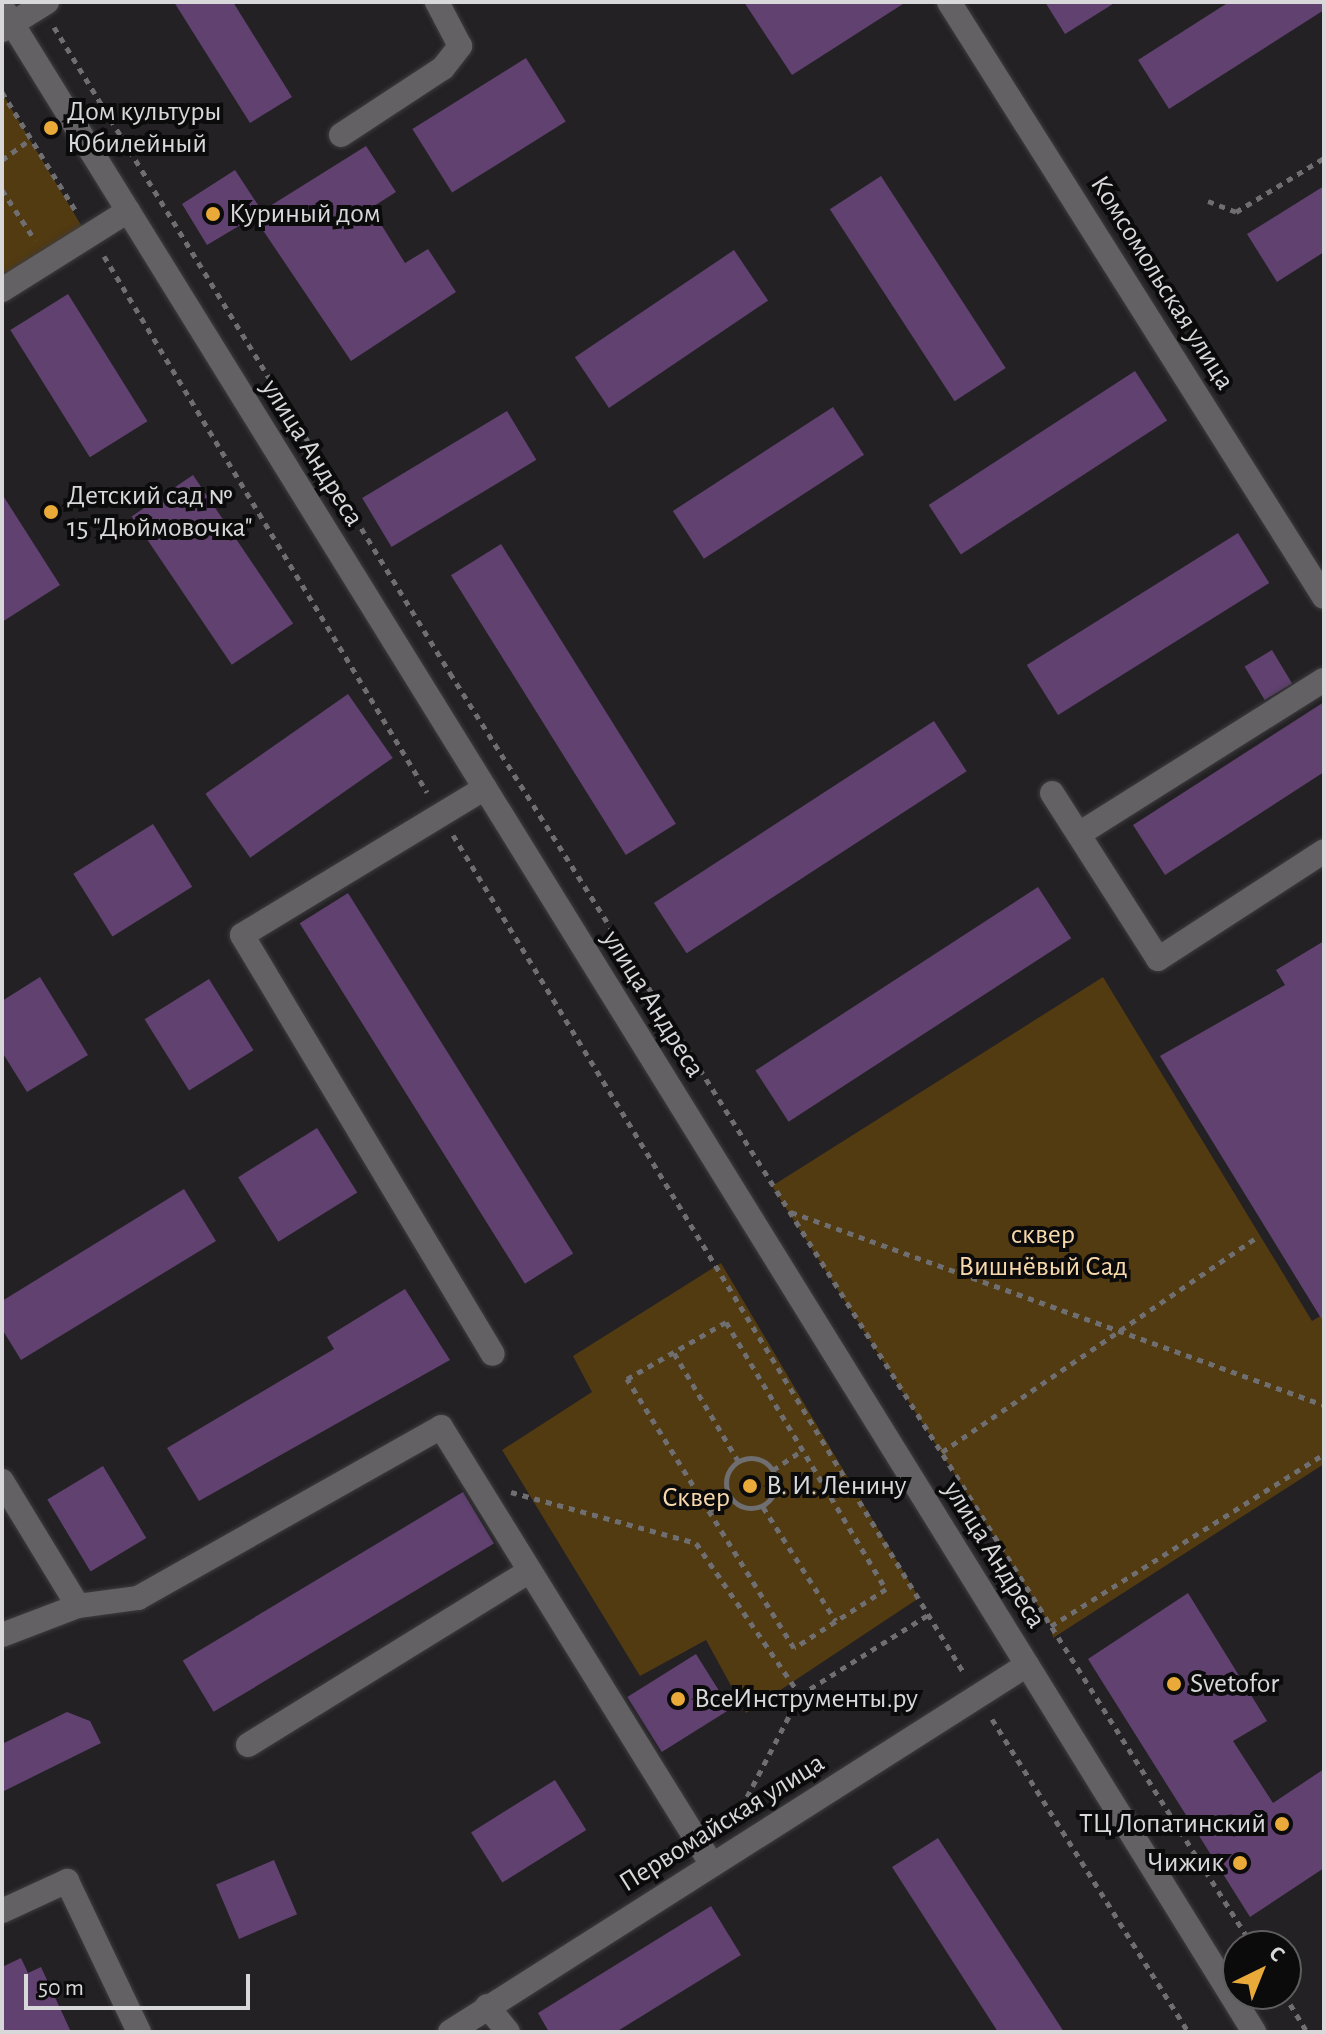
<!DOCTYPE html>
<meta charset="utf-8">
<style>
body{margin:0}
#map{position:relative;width:1326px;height:2034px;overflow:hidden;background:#232124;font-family:"Alegreya Sans",sans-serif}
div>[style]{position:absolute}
.green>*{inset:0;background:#523a11}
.building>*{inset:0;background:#604170;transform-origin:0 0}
.path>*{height:5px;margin-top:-2.5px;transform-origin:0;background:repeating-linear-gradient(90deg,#6f6e70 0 6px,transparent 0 12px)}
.path>.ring{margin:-2.5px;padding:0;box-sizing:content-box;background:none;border:5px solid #6f6e70;border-radius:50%}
.roads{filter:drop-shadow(0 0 2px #3d3c3e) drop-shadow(0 0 2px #3d3c3e)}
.minor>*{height:24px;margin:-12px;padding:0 12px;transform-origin:12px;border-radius:12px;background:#636164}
.dots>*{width:22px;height:22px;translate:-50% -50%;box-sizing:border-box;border:4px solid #0c0b0c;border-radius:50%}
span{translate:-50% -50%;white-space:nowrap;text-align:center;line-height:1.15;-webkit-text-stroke:8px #0c0b0c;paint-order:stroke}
.poi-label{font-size:28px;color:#d8d7d9}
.left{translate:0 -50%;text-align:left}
.right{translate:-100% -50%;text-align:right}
.street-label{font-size:28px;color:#d8d7d9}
.park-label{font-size:28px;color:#f8d9ac}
.frame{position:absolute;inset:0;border:4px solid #d8d7d9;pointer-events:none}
.north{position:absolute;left:1222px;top:1930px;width:80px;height:80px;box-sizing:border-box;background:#0c0b0c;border:2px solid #5e5d5e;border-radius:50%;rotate:43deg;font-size:22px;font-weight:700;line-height:32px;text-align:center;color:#d8d7d9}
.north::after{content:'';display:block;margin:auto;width:28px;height:36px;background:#eaaa39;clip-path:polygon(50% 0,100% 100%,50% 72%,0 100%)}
.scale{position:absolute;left:24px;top:1974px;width:226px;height:36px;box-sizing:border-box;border:4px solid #d8d7d9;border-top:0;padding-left:10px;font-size:24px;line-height:28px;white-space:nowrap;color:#d8d7d9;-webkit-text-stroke:6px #0c0b0c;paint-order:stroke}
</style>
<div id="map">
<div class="green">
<i style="clip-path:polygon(2px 93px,84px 230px,2px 285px)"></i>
<i style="clip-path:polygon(1103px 977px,1312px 1321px,1324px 1314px,1324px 1464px,1053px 1638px,1051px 1626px,772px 1186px)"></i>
<i style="clip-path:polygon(721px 1263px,919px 1598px,746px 1713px,706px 1640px,640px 1676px,502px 1450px,592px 1392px,573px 1356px)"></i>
</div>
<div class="building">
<i style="clip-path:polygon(174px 2px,233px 2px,292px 97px,250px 123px)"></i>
<i style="clip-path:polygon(744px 2px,906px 2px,792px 75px)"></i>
<i style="clip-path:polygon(1045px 2px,1116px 2px,1065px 34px)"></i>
<i style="clip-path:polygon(1229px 2px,1324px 2px,1324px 10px,1169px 109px,1138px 60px)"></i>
<i style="left:526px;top:58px;width:75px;height:134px;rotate:58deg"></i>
<i style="clip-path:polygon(366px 146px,396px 192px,371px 208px,405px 263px,428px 249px,456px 292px,351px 361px,254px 217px,207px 245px,182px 204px,235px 170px,262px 211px)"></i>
<i style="left:881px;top:176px;width:229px;height:61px;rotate:57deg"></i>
<i style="clip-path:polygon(1324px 186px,1324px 252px,1277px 282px,1247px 234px)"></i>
<i style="left:734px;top:250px;width:61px;height:192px;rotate:56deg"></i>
<i style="left:68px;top:294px;width:150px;height:68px;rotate:58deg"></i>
<i style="left:1135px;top:371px;width:59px;height:246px;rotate:57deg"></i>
<i style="left:833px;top:407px;width:57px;height:191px;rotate:57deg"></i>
<i style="left:507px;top:411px;width:57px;height:169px;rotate:59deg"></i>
<i style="left:193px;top:475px;width:179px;height:74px;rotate:56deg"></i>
<i style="clip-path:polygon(2px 494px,60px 585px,2px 622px)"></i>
<i style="left:1238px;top:533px;width:59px;height:249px;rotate:58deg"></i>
<i style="left:501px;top:544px;width:330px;height:59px;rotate:58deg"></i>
<i style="left:1272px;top:650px;width:39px;height:32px;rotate:59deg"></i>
<i style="left:348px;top:694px;width:78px;height:174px;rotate:55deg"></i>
<i style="clip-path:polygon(1324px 702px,1324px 772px,1165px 875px,1133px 825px)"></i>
<i style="left:934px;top:721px;width:60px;height:334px;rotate:57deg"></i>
<i style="left:153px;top:824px;width:74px;height:94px;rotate:58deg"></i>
<i style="left:1038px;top:887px;width:61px;height:337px;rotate:57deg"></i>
<i style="left:348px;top:893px;width:425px;height:57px;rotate:58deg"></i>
<i style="clip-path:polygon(1324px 941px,1324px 1323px,1160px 1056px,1285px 985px,1276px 970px)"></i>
<i style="clip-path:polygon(40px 977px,88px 1055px,27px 1092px,2px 1052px,2px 1001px)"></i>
<i style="left:209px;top:979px;width:84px;height:76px;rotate:58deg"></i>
<i style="left:317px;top:1128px;width:76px;height:93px;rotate:58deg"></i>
<i style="clip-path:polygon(184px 1189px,216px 1241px,21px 1360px,2px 1329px,2px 1301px)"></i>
<i style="clip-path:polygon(405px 1289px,450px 1360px,199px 1501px,167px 1448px,334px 1349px,327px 1337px)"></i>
<i style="left:103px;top:1466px;width:84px;height:65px;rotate:59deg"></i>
<i style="left:463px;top:1492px;width:60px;height:327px;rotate:59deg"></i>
<i style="clip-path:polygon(1188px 1593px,1267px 1721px,1233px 1741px,1273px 1803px,1324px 1769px,1324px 1868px,1250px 1917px,1088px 1659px)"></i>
<i style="left:696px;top:1654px;width:65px;height:81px;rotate:58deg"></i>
<i style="clip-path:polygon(67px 1712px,90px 1721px,101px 1743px,2px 1792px,2px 1744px)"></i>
<i style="left:555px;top:1780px;width:59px;height:99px;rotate:58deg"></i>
<i style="clip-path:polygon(938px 1838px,1064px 2032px,998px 2032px,892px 1867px)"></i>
<i style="left:274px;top:1860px;width:59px;height:63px;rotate:67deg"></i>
<i style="clip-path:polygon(711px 1906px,741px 1955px,616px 2032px,549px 2032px,538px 2013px)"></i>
<i style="clip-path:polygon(21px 1958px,28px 1973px,41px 1967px,71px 2032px,2px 2032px,2px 1967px)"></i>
</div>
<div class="path">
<i style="left:54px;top:27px;width:758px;rotate:58.49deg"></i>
<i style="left:450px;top:673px;width:1505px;rotate:57.76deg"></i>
<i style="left:2px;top:92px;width:142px;rotate:58.2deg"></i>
<i style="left:2px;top:160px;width:36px;rotate:-36deg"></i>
<i style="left:2px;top:190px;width:60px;rotate:56.6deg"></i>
<i style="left:1208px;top:201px;width:30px;rotate:21deg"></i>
<i style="left:1236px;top:212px;width:103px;rotate:-31.5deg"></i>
<i style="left:104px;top:256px;width:626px;rotate:58.93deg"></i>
<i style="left:453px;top:835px;width:982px;rotate:58.63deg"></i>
<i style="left:791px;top:1212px;width:567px;rotate:19.91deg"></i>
<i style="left:726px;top:1322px;width:311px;rotate:59.1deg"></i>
<i style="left:886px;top:1589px;width:109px;rotate:147.3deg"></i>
<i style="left:794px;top:1648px;width:317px;rotate:-121.8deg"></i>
<i style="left:627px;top:1379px;width:114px;rotate:-29.9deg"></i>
<i style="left:674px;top:1353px;width:126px;rotate:59.3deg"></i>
<i style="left:942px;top:1452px;width:378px;rotate:-34.3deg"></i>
<i class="ring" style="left:726px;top:1458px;width:45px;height:45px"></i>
<i style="left:773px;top:1470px;width:36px;rotate:-34deg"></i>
<i style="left:511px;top:1492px;width:192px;rotate:15.4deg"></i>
<i style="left:696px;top:1543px;width:184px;rotate:55.6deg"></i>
<i style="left:763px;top:1507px;width:135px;rotate:57.4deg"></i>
<i style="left:710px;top:1510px;width:24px;rotate:-33deg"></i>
<i style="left:1051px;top:1626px;width:323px;rotate:-32.2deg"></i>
<i style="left:992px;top:1719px;width:369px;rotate:57.9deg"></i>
<i style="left:736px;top:1818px;width:139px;rotate:-62.5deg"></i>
<i style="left:800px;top:1695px;width:151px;rotate:-32deg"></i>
<i style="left:1284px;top:1994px;width:44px;rotate:58.8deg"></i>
</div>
<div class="roads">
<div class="minor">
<i style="left:949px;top:2px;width:703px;rotate:57.78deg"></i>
<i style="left:2px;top:7px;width:2381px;rotate:58.27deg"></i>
<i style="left:2px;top:30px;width:53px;rotate:-31.9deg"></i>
<i style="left:341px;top:135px;width:122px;rotate:-33.3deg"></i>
<i style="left:443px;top:68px;width:28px;rotate:-52deg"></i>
<i style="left:460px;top:46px;width:50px;rotate:-117.6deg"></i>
<i style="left:2px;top:290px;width:149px;rotate:-32.1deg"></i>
<i style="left:485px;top:788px;width:284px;rotate:148.8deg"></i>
<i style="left:242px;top:935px;width:488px;rotate:59.1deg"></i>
<i style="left:1052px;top:793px;width:197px;rotate:57.4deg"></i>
<i style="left:1158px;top:959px;width:198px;rotate:-33deg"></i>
<i style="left:1079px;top:834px;width:289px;rotate:-32.2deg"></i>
<i style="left:2px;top:1481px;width:146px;rotate:58.7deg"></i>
<i style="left:2px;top:1635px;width:81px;rotate:-20.9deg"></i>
<i style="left:78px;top:1606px;width:61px;rotate:-7.6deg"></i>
<i style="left:138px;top:1598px;width:348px;rotate:-29.4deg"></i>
<i style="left:441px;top:1427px;width:515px;rotate:58.25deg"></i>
<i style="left:248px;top:1745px;width:331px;rotate:-31.7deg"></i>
<i style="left:2px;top:1911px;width:72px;rotate:-24.8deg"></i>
<i style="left:67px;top:1881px;width:167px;rotate:64.5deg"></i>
<i style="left:487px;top:2006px;width:33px;rotate:51deg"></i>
<i style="left:450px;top:2032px;width:684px;rotate:-32.46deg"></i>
</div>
</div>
<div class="dots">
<i style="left:51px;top:128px;background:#eaaa39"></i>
<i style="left:213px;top:214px;background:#eaaa39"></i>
<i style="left:51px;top:512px;background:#eaaa39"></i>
<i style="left:750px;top:1486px;background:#eaaa39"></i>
<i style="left:1174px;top:1684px;background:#eaaa39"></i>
<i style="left:678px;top:1699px;background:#eaaa39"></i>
<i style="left:1282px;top:1824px;background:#eaaa39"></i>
<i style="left:1240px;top:1863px;background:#eaaa39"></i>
</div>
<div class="poi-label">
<span class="left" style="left:67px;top:128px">Дом культуры<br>Юбилейный</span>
<span class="left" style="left:229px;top:214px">Куриный дом</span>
<span class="left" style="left:67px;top:512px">Детский сад №<br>15 "Дюймовочка"</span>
<span class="left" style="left:766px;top:1486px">В. И. Ленину</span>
<span class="left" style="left:1190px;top:1684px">Svetofor</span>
<span class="left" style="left:694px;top:1699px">ВсеИнструменты.ру</span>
<span class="right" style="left:1266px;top:1824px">ТЦ Лопатинский</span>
<span class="right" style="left:1224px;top:1863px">Чижик</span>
</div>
<div class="street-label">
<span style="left:1162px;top:283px;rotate:58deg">Комсомольская улица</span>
<span style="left:312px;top:453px;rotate:58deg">улица Андреса</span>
<span style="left:653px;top:1004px;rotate:58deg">улица Андреса</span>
<span style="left:994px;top:1555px;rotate:58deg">улица Андреса</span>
<span style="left:722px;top:1823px;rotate:-32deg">Первомайская улица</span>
</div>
<div class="park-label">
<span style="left:1043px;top:1251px">сквер<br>Вишнёвый Сад</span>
<span style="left:696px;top:1498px">Сквер</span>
</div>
<div class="frame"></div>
<div class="north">С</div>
<div class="scale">50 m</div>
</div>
